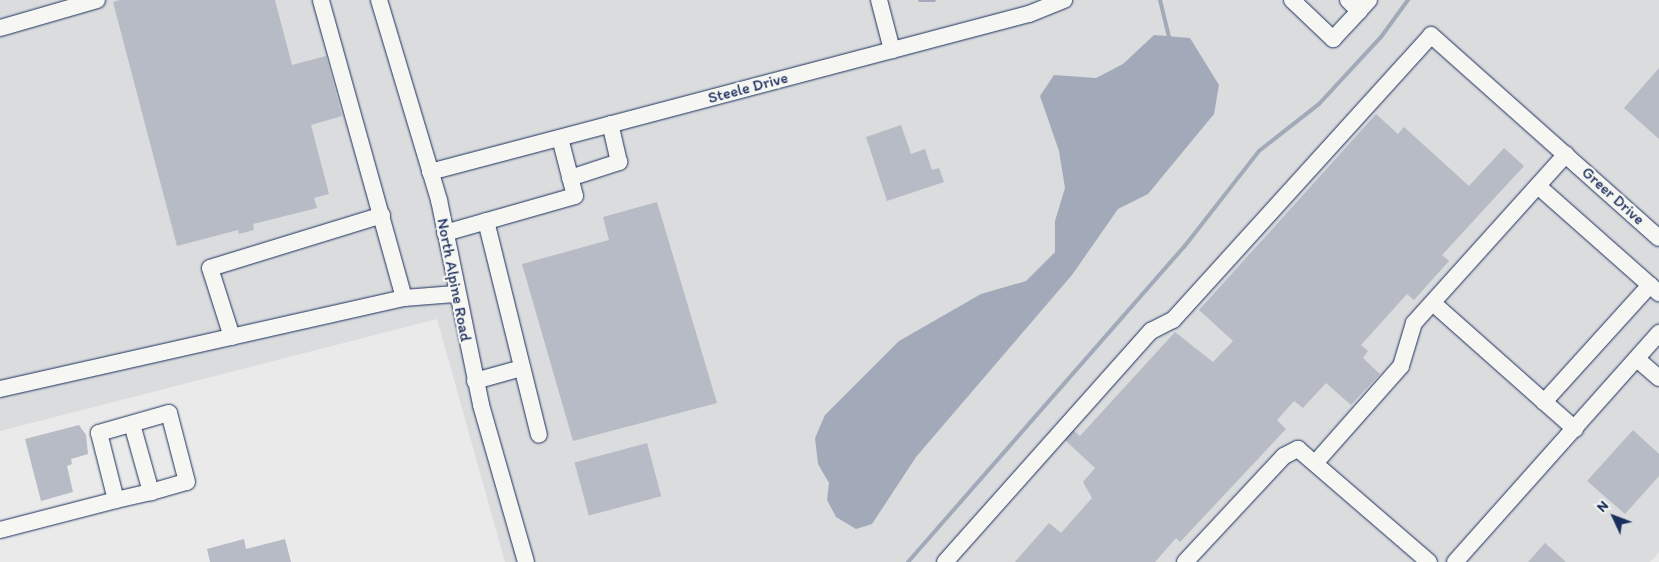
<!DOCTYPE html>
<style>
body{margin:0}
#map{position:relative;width:1659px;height:562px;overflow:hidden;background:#e9eae9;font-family:Itim,sans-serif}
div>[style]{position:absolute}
.built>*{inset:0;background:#dadcde}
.water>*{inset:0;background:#a2aaba}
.stream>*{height:4px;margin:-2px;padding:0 2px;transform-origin:2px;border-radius:2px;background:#a2aaba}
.building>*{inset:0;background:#b6bbc6;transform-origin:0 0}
.roads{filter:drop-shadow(0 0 1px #1b2f5e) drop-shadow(0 0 1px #1b2f5e)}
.minor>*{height:16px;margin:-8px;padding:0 8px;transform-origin:8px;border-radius:8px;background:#f6f6f2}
span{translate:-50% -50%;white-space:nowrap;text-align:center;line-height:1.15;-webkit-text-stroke:4.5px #f6f6f2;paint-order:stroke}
.street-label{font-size:16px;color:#1b2f5e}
.north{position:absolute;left:1589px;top:492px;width:50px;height:50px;-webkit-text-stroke:4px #f6f6f2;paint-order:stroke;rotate:313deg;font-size:14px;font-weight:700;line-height:20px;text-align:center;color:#1b2f5e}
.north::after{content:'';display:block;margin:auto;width:18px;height:22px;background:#1b2f5e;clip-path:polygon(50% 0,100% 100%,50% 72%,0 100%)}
</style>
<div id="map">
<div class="built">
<i style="clip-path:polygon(0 0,1659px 0,1659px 552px,1650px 562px,505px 562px,437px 319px,0 431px)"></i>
</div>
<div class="water">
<i style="clip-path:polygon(1154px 35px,1190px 38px,1219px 85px,1214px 114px,1148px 194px,1118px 209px,1072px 275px,916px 457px,872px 524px,856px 529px,836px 517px,827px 500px,829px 483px,818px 464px,815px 438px,825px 415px,899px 341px,981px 294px,1026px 281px,1055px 252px,1055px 221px,1065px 188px,1059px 151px,1040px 96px,1054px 75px,1096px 78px,1123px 64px)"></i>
</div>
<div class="stream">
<i style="left:920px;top:0;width:14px"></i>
<i style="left:1160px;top:0;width:42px;rotate:76.3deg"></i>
<i style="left:908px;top:562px;width:419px;rotate:-48.8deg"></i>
<i style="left:1184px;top:247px;width:122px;rotate:-52deg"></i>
<i style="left:1259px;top:151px;width:76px;rotate:-38.1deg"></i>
<i style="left:1319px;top:104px;width:91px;rotate:-47.2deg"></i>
<i style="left:1381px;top:37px;width:46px;rotate:-53.9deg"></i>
</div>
<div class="building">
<i style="clip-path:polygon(120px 0,275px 0,292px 65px,326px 56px,342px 116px,311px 125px,329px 194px,314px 198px,317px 208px,253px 224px,254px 230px,239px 234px,238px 230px,177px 246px,113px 2px)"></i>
<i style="clip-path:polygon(1659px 68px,1659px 139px,1624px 108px)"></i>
<i style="clip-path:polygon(1376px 114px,1398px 134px,1404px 127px,1469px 186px,1504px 148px,1524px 166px,1442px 255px,1449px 261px,1414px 300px,1407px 294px,1361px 345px,1368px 351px,1363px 358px,1380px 374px,1351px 405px,1326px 383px,1303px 408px,1294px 401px,1277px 420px,1286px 429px,1180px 542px,1176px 538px,1155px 562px,1015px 562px,1049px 523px,1061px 533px,1092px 498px,1083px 482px,1095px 468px,1065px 440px,1073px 430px,1080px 436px,1175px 332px,1213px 362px,1233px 341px,1199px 310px)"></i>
<i style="clip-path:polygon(901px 125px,911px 154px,925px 149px,932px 170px,939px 168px,944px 182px,887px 201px,866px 137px)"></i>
<i style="clip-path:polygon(657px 202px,717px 403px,573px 441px,522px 264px,609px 240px,603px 217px)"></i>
<i style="clip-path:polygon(79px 425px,86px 435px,88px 454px,71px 459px,72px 464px,67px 466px,73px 492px,41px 501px,25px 439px)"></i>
<i style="clip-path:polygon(1633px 430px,1659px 454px,1659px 476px,1625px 514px,1587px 481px)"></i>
<i style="left:647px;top:443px;width:55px;height:75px;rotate:75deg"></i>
<i style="clip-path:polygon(244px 539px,246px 549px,285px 539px,291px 562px,210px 562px,207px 549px)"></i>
<i style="clip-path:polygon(1545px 543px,1566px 562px,1528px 562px)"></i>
</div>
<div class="roads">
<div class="minor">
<i style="left:379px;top:0;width:209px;rotate:73.3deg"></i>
<i style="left:439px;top:200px;width:209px;rotate:78.4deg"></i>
<i style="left:481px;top:405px;width:163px;rotate:74deg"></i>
<i style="left:879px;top:0;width:52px;rotate:75.4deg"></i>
<i style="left:1292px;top:0;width:57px;rotate:43.6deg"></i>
<i style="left:1333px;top:39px;width:38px;rotate:-47deg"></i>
<i style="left:1348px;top:0;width:16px;rotate:45deg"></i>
<i style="left:1359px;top:11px;width:15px;rotate:-48deg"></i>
<i style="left:0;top:28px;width:101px;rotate:-16.1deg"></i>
<i style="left:430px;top:172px;width:619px;rotate:-14.78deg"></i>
<i style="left:1029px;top:14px;width:38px;rotate:-22deg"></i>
<i style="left:570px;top:178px;width:52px;rotate:-18.1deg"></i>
<i style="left:619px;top:162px;width:39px;rotate:-103deg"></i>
<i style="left:1538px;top:186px;width:162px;rotate:41.5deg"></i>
<i style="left:486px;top:221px;width:220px;rotate:76.1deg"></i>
<i style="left:445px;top:233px;width:135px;rotate:-15.9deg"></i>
<i style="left:575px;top:196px;width:60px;rotate:-104.5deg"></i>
<i style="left:404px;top:298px;width:51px;rotate:-4.5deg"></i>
<i style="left:1433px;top:303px;width:190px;rotate:41.6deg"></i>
<i style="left:232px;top:337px;width:72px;rotate:-107.7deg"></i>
<i style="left:210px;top:268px;width:180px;rotate:-17.1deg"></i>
<i style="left:1637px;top:359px;width:29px;rotate:41deg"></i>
<i style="left:475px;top:381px;width:49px;rotate:-15.5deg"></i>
<i style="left:0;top:389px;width:414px;rotate:-12.7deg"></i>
<i style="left:404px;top:298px;width:309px;rotate:-105.6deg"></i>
<i style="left:1544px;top:402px;width:158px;rotate:-47.8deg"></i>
<i style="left:132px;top:424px;width:71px;rotate:74.4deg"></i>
<i style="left:1317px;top:461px;width:127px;rotate:-48.5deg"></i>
<i style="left:1401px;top:366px;width:45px;rotate:-73.2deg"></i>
<i style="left:1414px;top:323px;width:227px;rotate:-48deg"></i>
<i style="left:0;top:530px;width:120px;rotate:-14.5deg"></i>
<i style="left:116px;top:500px;width:36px;rotate:-13deg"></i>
<i style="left:151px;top:492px;width:37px;rotate:-16deg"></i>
<i style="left:187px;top:482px;width:71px;rotate:-104.6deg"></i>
<i style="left:169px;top:413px;width:73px;rotate:164.1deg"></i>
<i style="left:99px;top:433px;width:69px;rotate:75.8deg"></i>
<i style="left:945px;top:562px;width:310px;rotate:-48.3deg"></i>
<i style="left:1151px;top:331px;width:25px;rotate:-27deg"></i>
<i style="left:1173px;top:320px;width:384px;rotate:-47.8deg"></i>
<i style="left:1431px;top:35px;width:305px;rotate:41.7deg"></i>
<i style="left:1185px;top:562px;width:145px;rotate:-47deg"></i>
<i style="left:1284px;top:456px;width:16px;rotate:-27deg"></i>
<i style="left:1298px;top:449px;width:173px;rotate:40.8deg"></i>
<i style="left:1455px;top:562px;width:307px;rotate:-48.3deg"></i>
</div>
</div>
<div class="street-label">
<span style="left:748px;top:88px;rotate:-15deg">Steele Drive</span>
<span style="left:1613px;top:196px;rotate:42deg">Greer Drive</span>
<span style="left:454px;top:280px;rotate:79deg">North Alpine Road</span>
</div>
<div class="north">N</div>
</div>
